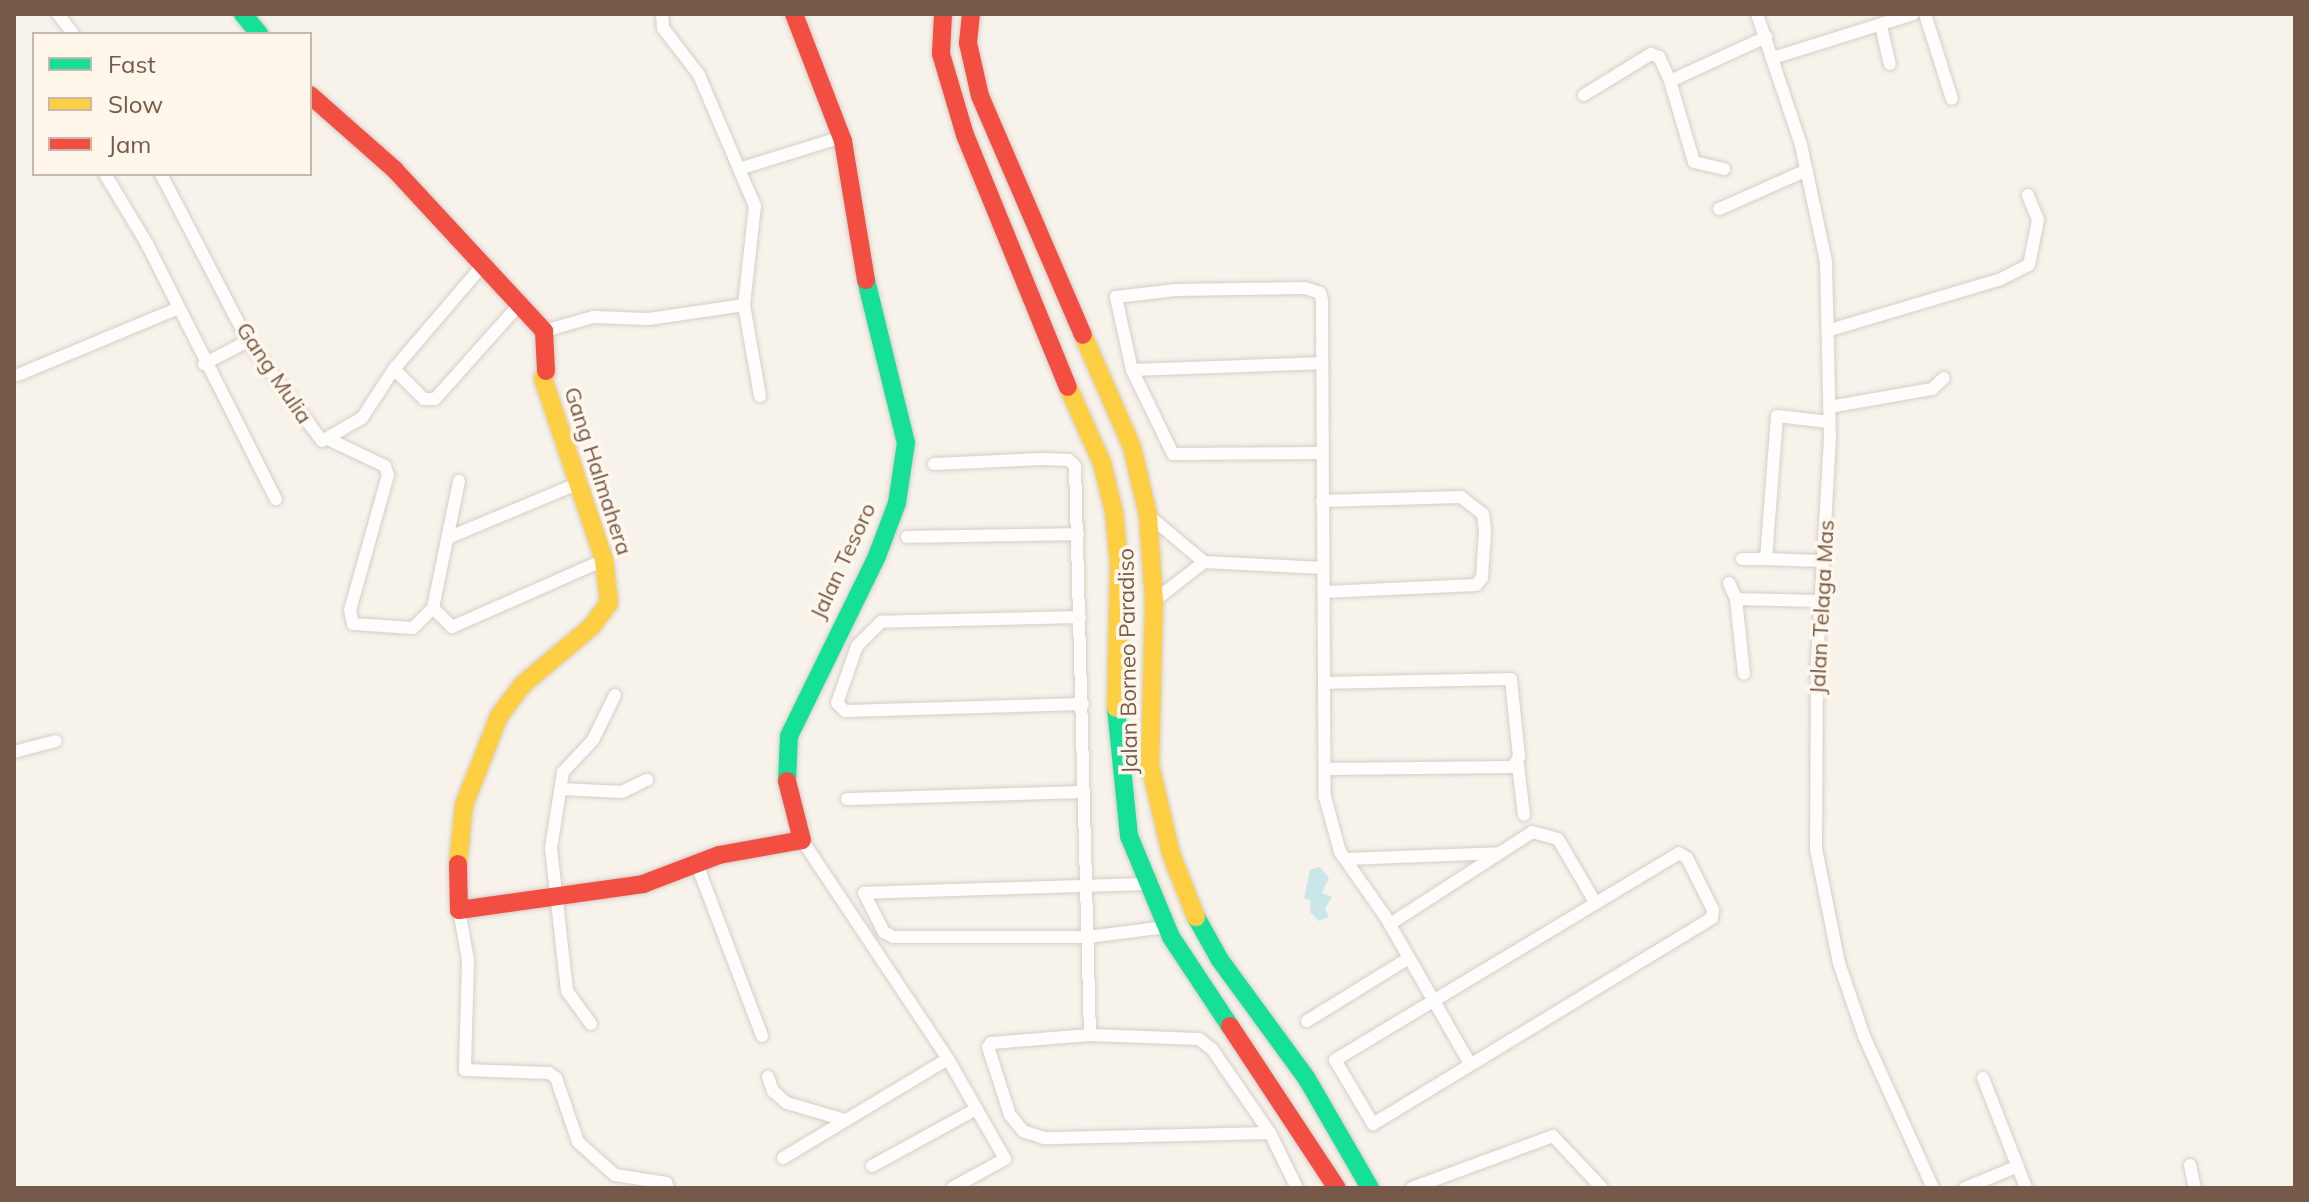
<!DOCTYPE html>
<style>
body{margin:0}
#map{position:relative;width:2309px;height:1202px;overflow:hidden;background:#f7f3eb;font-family:Mulish,sans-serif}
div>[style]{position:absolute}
.water>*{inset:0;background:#cbe6e9}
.roads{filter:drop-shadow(0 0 2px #d6cec8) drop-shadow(0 0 2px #d6cec8)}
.street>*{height:12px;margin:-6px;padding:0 6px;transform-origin:6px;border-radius:6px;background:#fefdfc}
.fast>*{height:18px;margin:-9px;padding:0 9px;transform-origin:9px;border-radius:9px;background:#16e098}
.slow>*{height:18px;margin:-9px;padding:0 9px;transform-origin:9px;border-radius:9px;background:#ffcf43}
.jam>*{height:18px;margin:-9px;padding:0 9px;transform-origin:9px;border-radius:9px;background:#f24e42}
span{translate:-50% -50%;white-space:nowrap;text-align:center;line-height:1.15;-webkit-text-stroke:7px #fff7ec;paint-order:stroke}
.street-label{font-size:22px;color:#775949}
.frame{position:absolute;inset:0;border:16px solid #775949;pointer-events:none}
.legend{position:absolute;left:32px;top:32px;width:280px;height:144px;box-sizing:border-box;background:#fff7ec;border:2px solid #c9b8ab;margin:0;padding:10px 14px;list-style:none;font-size:24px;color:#775949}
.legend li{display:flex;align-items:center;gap:16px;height:40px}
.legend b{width:40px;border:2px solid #c9b8ab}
</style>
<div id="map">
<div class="water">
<i style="clip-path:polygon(1320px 867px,1329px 878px,1322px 893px,1332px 897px,1325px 909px,1329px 917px,1319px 921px,1310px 912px,1311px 901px,1304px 898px,1310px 870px)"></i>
</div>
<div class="roads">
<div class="street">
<i style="left:58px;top:14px;width:25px;rotate:53deg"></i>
<i style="left:662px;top:14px;width:14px;rotate:86deg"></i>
<i style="left:663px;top:28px;width:59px;rotate:52.5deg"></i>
<i style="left:699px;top:75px;width:102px;rotate:66.9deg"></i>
<i style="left:1757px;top:14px;width:138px;rotate:71.4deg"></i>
<i style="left:1801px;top:145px;width:120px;rotate:77.9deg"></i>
<i style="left:1826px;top:262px;width:176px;rotate:88.7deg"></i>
<i style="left:1830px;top:438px;width:223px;rotate:93.3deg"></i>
<i style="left:1817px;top:661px;width:188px;rotate:90.3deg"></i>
<i style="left:1816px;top:849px;width:116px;rotate:78.6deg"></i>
<i style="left:1839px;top:963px;width:77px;rotate:71.1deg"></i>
<i style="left:1864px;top:1036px;width:167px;rotate:65.6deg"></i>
<i style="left:1925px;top:14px;width:89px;rotate:72.4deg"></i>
<i style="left:1881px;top:26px;width:39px;rotate:77deg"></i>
<i style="left:1773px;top:58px;width:147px;rotate:-17.4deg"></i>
<i style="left:1670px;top:81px;width:84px;rotate:73.5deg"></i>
<i style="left:1694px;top:162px;width:31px;rotate:13deg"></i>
<i style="left:1584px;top:95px;width:79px;rotate:-31.5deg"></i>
<i style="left:1651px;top:54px;width:9px;rotate:21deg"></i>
<i style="left:1659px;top:57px;width:26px;rotate:65deg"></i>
<i style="left:1670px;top:81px;width:106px;rotate:-24.6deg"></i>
<i style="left:105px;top:174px;width:82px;rotate:59deg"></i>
<i style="left:147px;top:244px;width:286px;rotate:63.2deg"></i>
<i style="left:161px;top:174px;width:188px;rotate:62.5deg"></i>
<i style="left:248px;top:341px;width:124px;rotate:53.5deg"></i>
<i style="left:322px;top:441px;width:46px;rotate:-29.9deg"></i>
<i style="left:362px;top:418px;width:59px;rotate:-56.9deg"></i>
<i style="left:394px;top:369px;width:135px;rotate:-49.5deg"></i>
<i style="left:1719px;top:209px;width:96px;rotate:-23.9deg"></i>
<i style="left:1830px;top:330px;width:178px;rotate:-16.6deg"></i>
<i style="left:2001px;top:279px;width:31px;rotate:-27deg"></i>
<i style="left:2029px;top:265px;width:46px;rotate:-78.7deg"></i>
<i style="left:2038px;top:220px;width:27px;rotate:-112deg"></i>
<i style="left:544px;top:331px;width:51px;rotate:-15.9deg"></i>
<i style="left:593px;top:317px;width:56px;rotate:2deg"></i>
<i style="left:649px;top:319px;width:96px;rotate:-8.4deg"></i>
<i style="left:204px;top:364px;width:50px;rotate:-27.6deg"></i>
<i style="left:394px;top:369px;width:42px;rotate:45deg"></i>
<i style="left:424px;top:399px;width:11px"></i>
<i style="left:435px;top:399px;width:125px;rotate:-48.3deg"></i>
<i style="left:1132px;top:370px;width:187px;rotate:-2.1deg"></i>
<i style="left:18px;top:375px;width:174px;rotate:-22.6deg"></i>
<i style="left:760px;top:396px;width:92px;rotate:-100deg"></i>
<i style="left:744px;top:305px;width:100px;rotate:-83.7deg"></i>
<i style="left:755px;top:206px;width:40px;rotate:-113.4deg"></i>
<i style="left:739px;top:169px;width:108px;rotate:-17.3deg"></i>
<i style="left:1829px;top:407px;width:105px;rotate:-9.9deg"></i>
<i style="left:1932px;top:389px;width:16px;rotate:-43deg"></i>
<i style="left:330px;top:440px;width:61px;rotate:25.3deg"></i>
<i style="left:385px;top:466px;width:9px;rotate:72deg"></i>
<i style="left:388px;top:475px;width:140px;rotate:105.7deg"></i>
<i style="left:350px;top:610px;width:14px;rotate:78deg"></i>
<i style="left:353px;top:624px;width:60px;rotate:3.8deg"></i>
<i style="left:413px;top:628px;width:28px;rotate:-45deg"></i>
<i style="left:1321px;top:453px;width:148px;rotate:179.6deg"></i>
<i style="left:1173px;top:454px;width:93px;rotate:-116deg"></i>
<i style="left:1132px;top:370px;width:75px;rotate:-102.4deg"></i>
<i style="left:1116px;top:297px;width:60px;rotate:-6.7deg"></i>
<i style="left:1176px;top:290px;width:129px;rotate:-0.9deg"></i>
<i style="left:1305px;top:288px;width:16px;rotate:18deg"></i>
<i style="left:1320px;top:293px;width:7px;rotate:74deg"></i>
<i style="left:1322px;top:300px;width:497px;rotate:89.7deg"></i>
<i style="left:1325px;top:797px;width:57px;rotate:74.7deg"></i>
<i style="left:1340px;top:852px;width:78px;rotate:54.9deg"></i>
<i style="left:1385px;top:916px;width:168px;rotate:60.1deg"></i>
<i style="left:934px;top:464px;width:108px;rotate:-2.7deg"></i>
<i style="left:1042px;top:459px;width:27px;rotate:2deg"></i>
<i style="left:1069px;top:460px;width:8px;rotate:45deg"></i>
<i style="left:1075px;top:466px;width:569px;rotate:88.49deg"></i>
<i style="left:459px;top:481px;width:130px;rotate:101.6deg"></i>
<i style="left:433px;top:608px;width:27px;rotate:45deg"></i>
<i style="left:452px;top:627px;width:166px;rotate:-23.8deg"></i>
<i style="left:1322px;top:501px;width:139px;rotate:-1.6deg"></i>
<i style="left:1461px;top:497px;width:28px;rotate:38deg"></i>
<i style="left:1483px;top:514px;width:17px;rotate:83deg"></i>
<i style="left:1485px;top:531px;width:47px;rotate:93.7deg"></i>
<i style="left:1482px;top:578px;width:9px;rotate:131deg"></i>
<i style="left:1476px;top:585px;width:152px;rotate:177.4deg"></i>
<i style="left:1148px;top:515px;width:73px;rotate:40deg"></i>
<i style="left:1204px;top:562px;width:119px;rotate:2.9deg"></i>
<i style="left:450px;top:537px;width:140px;rotate:-22.7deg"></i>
<i style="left:907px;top:537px;width:171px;rotate:-1deg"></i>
<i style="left:1742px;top:559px;width:24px"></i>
<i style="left:1821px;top:561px;width:55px;rotate:-177.9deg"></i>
<i style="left:1766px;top:559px;width:143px;rotate:-85.6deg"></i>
<i style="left:1777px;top:416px;width:52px;rotate:6.6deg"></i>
<i style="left:1729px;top:583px;width:17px;rotate:66deg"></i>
<i style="left:1736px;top:599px;width:75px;rotate:83.9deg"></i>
<i style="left:1736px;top:599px;width:83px;rotate:1.4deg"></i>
<i style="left:1154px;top:601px;width:63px;rotate:-38deg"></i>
<i style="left:1080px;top:617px;width:199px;rotate:178.6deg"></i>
<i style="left:881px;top:622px;width:34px;rotate:135deg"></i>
<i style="left:857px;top:646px;width:60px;rotate:109.3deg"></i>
<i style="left:837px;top:703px;width:11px;rotate:45deg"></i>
<i style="left:845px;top:711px;width:238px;rotate:-1.7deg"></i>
<i style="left:14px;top:752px;width:43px;rotate:-14.7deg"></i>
<i style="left:1518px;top:765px;width:50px;rotate:83.2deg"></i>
<i style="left:1325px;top:769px;width:188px;rotate:-0.6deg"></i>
<i style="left:1513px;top:767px;width:12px;rotate:-59deg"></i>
<i style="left:1519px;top:757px;width:78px;rotate:-95.9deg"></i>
<i style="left:1511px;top:679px;width:186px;rotate:178.8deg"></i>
<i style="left:561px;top:789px;width:61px;rotate:2.8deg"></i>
<i style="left:622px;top:792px;width:28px;rotate:-26deg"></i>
<i style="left:847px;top:799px;width:237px;rotate:-1.7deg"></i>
<i style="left:1679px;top:853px;width:9px;rotate:32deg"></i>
<i style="left:1687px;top:858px;width:58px;rotate:63.4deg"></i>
<i style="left:1713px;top:910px;width:8px;rotate:97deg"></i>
<i style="left:1712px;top:918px;width:397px;rotate:148.7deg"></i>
<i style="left:1373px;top:1124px;width:74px;rotate:-120.7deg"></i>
<i style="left:1335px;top:1060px;width:401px;rotate:-31deg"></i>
<i style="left:1346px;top:859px;width:153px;rotate:-2.2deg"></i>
<i style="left:696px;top:862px;width:186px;rotate:69.2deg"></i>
<i style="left:1147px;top:884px;width:283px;rotate:178.2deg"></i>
<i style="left:864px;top:893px;width:44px;rotate:62.9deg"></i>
<i style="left:884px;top:932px;width:10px;rotate:29deg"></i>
<i style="left:893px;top:937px;width:195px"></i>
<i style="left:1088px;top:937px;width:79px;rotate:-7.3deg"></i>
<i style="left:459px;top:910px;width:51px;rotate:79.8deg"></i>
<i style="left:468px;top:960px;width:110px;rotate:91.6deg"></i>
<i style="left:465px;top:1070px;width:84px;rotate:2deg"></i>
<i style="left:549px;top:1073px;width:9px;rotate:36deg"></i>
<i style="left:556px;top:1078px;width:68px;rotate:71deg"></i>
<i style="left:578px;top:1142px;width:50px;rotate:41.7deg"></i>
<i style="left:615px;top:1175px;width:52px;rotate:8.9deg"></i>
<i style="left:666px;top:1183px;width:5px;rotate:68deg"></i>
<i style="left:1390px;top:924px;width:169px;rotate:-32.9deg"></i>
<i style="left:1532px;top:832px;width:27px;rotate:15deg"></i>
<i style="left:1558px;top:839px;width:73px;rotate:59.6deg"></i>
<i style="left:1307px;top:1021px;width:120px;rotate:-31.7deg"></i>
<i style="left:591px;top:1024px;width:41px;rotate:-126deg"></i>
<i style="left:567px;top:991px;width:144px;rotate:-96.4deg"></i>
<i style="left:551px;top:848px;width:77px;rotate:-81deg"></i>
<i style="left:563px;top:772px;width:44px;rotate:-46.8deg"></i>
<i style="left:593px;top:740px;width:50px;rotate:-63.9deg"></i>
<i style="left:948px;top:1059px;width:115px;rotate:60.3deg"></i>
<i style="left:1005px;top:1159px;width:60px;rotate:151.3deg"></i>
<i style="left:768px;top:1077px;width:15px;rotate:70deg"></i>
<i style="left:773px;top:1091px;width:18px;rotate:41deg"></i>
<i style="left:787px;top:1103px;width:57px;rotate:16.2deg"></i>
<i style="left:1983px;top:1078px;width:118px;rotate:68.6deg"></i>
<i style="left:1270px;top:1133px;width:226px;rotate:178.7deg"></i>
<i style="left:1044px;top:1138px;width:22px;rotate:-162deg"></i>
<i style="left:1023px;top:1131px;width:21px;rotate:-129deg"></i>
<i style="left:1010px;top:1115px;width:71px;rotate:-107.9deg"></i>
<i style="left:988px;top:1047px;width:5px;rotate:-53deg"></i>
<i style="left:991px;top:1043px;width:99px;rotate:-4.6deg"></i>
<i style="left:1090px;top:1035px;width:109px;rotate:2.1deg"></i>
<i style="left:1199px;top:1039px;width:16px;rotate:38deg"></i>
<i style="left:1212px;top:1049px;width:102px;rotate:55.4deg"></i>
<i style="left:1270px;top:1133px;width:61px;rotate:63.9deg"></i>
<i style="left:783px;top:1158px;width:192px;rotate:-31deg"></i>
<i style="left:948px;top:1059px;width:263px;rotate:-123.7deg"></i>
<i style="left:2190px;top:1165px;width:24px;rotate:78deg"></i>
<i style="left:872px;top:1166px;width:119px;rotate:-28.7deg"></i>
<i style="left:1412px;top:1188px;width:150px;rotate:-20.2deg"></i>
<i style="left:1553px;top:1136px;width:71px;rotate:46.7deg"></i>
<i style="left:1965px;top:1188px;width:57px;rotate:-22.5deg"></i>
</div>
<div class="fast">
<i style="left:243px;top:14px;width:26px;rotate:51deg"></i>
<i style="left:1116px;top:708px;width:129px;rotate:84.2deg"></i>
<i style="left:1129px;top:836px;width:109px;rotate:67.4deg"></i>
<i style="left:1171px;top:937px;width:107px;rotate:56.5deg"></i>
<i style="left:787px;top:781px;width:45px;rotate:-87.5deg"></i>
<i style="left:789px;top:736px;width:200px;rotate:-63.9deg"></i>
<i style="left:877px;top:556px;width:57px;rotate:-69.3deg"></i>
<i style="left:897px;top:503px;width:61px;rotate:-81.5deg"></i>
<i style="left:906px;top:443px;width:168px;rotate:-103.8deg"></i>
<i style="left:1196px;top:917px;width:49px;rotate:60.8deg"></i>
<i style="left:1220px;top:960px;width:147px;rotate:53.8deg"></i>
<i style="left:1307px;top:1079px;width:126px;rotate:60deg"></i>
</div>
<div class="slow">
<i style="left:1083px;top:335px;width:122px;rotate:66.4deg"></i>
<i style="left:1132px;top:447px;width:70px;rotate:76.8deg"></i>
<i style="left:1148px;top:515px;width:86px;rotate:86deg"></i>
<i style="left:1154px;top:601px;width:164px;rotate:91.4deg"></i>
<i style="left:1150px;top:765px;width:91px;rotate:76.7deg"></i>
<i style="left:1171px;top:854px;width:68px;rotate:68.4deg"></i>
<i style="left:1068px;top:387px;width:83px;rotate:65.9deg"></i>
<i style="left:1102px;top:463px;width:50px;rotate:76.2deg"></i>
<i style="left:1114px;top:512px;width:52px;rotate:84.5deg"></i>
<i style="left:1119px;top:564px;width:144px;rotate:91.2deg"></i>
<i style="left:458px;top:864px;width:59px;rotate:-84.2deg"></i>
<i style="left:464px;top:805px;width:96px;rotate:-68.5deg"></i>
<i style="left:499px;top:716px;width:39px;rotate:-53deg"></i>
<i style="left:522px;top:685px;width:90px;rotate:-40deg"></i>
<i style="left:591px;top:627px;width:30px;rotate:-53deg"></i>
<i style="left:609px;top:603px;width:43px;rotate:-96.6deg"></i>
<i style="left:604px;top:560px;width:191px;rotate:-108.6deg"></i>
<i style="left:543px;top:379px;width:9px;rotate:-69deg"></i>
</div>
<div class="jam">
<i style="left:794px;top:14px;width:136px;rotate:68.9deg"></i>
<i style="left:843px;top:141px;width:141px;rotate:80.6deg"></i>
<i style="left:943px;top:14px;width:40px;rotate:92.9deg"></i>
<i style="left:941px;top:54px;width:84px;rotate:73.5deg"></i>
<i style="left:965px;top:135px;width:272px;rotate:67.8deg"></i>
<i style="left:971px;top:14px;width:29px;rotate:96deg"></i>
<i style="left:968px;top:43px;width:54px;rotate:77.2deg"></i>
<i style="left:980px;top:96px;width:260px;rotate:66.7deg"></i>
<i style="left:310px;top:95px;width:112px;rotate:41.4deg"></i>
<i style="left:394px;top:169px;width:221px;rotate:47.2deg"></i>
<i style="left:544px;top:331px;width:40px;rotate:87.1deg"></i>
<i style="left:458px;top:864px;width:46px;rotate:88.8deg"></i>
<i style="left:459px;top:910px;width:186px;rotate:-8deg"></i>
<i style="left:643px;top:884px;width:81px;rotate:-20.9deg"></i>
<i style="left:719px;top:855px;width:84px;rotate:-10.2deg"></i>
<i style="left:802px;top:840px;width:61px;rotate:-104.3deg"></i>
<i style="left:1230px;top:1026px;width:194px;rotate:56.6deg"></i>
</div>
</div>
<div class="street-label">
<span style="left:274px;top:373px;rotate:56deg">Gang Mulia</span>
<span style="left:598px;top:471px;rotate:72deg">Gang Halmahera</span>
<span style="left:843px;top:561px;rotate:-65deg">Jalan Tesoro</span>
<span style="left:1822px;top:607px;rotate:-87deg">Jalan Telaga Mas</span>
<span style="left:1128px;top:661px;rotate:-91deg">Jalan Borneo Paradiso</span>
</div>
<div class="frame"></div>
<ul class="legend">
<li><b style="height:10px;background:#16e098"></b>Fast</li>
<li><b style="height:10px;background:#ffcf43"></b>Slow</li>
<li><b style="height:10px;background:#f24e42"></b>Jam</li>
</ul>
</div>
